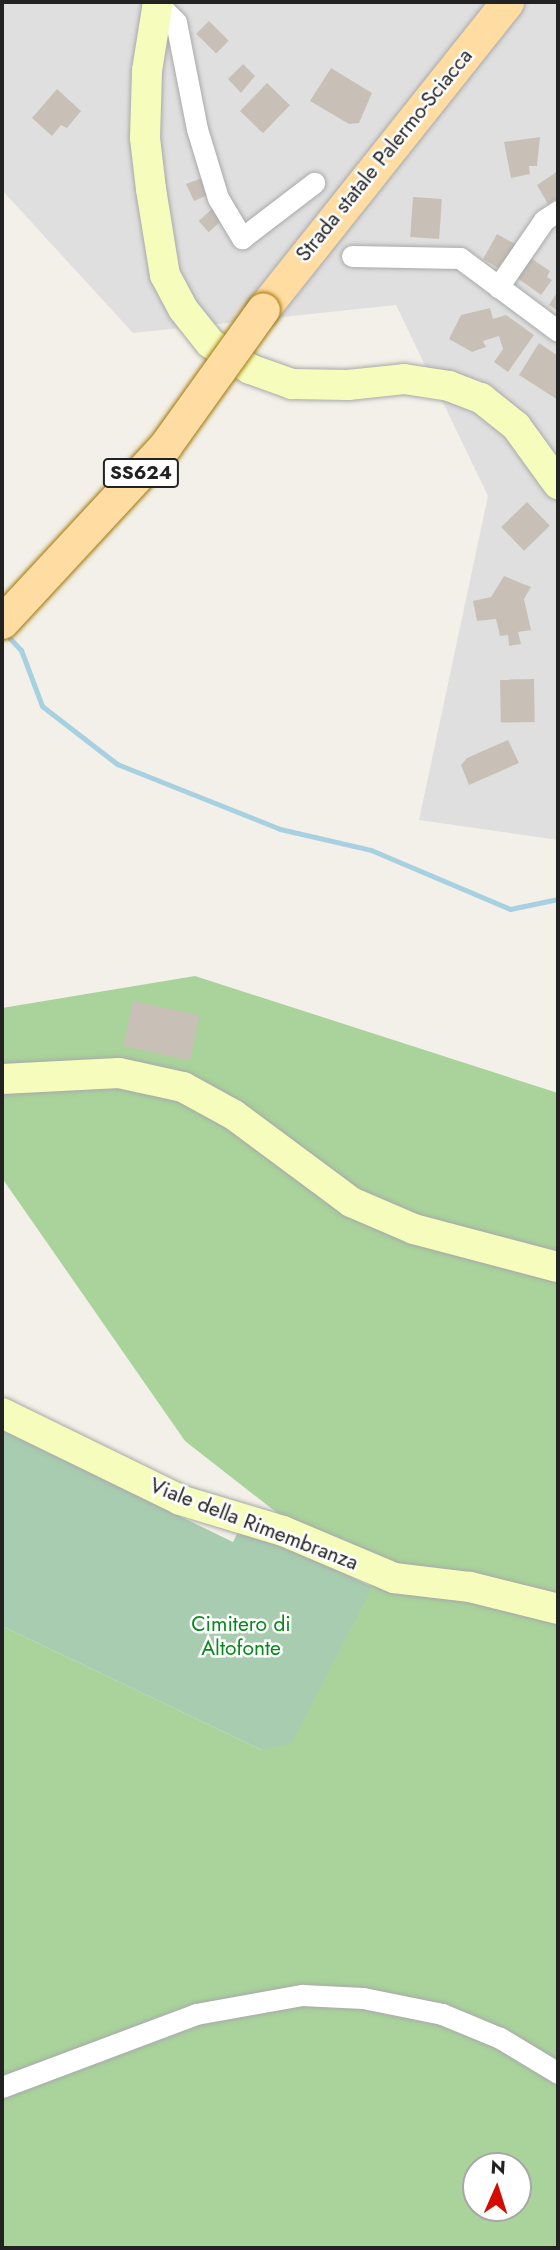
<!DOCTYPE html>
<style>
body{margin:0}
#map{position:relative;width:560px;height:2250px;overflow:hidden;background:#f2f0e8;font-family:Jost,sans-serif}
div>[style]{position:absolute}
.residential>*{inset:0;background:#e0dfdf}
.forest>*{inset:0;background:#a9d39b}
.cemetery>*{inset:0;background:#a8ccb0}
.stream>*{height:5px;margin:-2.5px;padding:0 2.5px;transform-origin:2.5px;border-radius:2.5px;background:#a7d1e1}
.building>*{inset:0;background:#c8c0b7;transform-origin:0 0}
.roads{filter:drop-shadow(0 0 2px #a9a9a9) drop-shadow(0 0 2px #a9a9a9)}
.street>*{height:21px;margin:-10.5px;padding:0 10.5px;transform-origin:10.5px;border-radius:10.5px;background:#fff}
.secondary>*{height:30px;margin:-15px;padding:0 15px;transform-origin:15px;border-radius:15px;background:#f6fdbc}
.primary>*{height:33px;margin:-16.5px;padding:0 16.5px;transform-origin:16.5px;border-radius:16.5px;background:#ffdca1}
.bridges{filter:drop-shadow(0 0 2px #a07400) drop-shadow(0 0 2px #a07400)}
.primary-bridge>*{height:33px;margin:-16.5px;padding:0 16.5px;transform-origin:16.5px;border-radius:16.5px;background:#ffdca1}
span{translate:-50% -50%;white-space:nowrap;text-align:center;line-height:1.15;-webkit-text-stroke:5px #fff;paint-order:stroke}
.shield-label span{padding:2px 5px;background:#fff;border:2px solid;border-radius:5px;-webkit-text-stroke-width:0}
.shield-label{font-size:19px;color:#222;font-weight:700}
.street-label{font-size:21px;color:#222}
.park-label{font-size:21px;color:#068919}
.frame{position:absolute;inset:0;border:4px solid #222;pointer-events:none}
.north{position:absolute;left:462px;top:2152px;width:70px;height:70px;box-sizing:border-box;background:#fff;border:2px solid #a7a7a7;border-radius:50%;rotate:3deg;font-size:19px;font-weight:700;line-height:28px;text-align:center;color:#222}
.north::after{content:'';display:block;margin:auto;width:24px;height:32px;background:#d40c00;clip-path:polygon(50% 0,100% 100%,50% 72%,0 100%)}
</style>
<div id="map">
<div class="residential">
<i style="clip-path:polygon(2px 2px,558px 2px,558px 840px,419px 820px,488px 496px,396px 305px,133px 333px,2px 190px)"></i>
</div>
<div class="forest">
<i style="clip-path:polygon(evenodd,195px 976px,558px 1093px,558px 2248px,2px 2248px,2px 1626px,262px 1750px,372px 1587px,185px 1441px,2px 1178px,2px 1008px,195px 976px,476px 2166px,518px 2166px,518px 2208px,476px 2208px,476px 2166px)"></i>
</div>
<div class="cemetery">
<i style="clip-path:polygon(2px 1430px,233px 1542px,242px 1524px,372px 1587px,292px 1743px,262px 1750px,2px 1626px)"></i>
</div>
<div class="stream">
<i style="left:4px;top:632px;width:25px;rotate:47deg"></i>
<i style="left:21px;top:650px;width:60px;rotate:69.4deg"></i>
<i style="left:42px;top:706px;width:95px;rotate:37.7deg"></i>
<i style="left:117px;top:764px;width:175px;rotate:21.7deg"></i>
<i style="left:280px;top:829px;width:93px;rotate:13deg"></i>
<i style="left:371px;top:850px;width:151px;rotate:23deg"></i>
<i style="left:510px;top:909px;width:49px;rotate:-11.8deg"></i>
</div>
<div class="building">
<i style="left:209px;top:21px;width:28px;height:18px;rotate:45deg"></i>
<i style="clip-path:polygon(243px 64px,255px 76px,241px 93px,228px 79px)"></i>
<i style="clip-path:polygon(331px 68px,372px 93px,359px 123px,349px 124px,310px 101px)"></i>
<i style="left:267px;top:83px;width:32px;height:39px;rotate:44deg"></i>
<i style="clip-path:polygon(57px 89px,81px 111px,67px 128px,61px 125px,52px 136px,32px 118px)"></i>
<i style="clip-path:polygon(540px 137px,537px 166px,529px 166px,530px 174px,511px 178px,504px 142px)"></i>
<i style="clip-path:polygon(558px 171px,558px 206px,555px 199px,548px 204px,537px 185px)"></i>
<i style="clip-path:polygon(202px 178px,208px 195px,194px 201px,186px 184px)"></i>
<i style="left:413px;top:197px;width:29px;height:40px;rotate:4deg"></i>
<i style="left:212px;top:209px;width:15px;height:18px;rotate:48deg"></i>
<i style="left:497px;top:234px;width:25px;height:29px;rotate:29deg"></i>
<i style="clip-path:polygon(529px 257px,550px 271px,547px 277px,552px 280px,541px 295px,512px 274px)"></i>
<i style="clip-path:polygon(558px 291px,558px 311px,549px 305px)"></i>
<i style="clip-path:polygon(490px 308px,493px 319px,506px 315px,534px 335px,508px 372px,494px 362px,503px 349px,499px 336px,483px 341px,486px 347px,472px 352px,449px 339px,461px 315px)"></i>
<i style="clip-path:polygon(539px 343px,558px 356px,558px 400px,519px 375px)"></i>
<i style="left:527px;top:502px;width:33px;height:36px;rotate:46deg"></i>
<i style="clip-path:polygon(504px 576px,531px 587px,524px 599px,531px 630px,518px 632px,521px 644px,509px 646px,508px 635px,500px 636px,496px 619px,477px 621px,473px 601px,491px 597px)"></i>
<i style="left:534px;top:679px;width:43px;height:34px;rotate:89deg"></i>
<i style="clip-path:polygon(508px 740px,519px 763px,469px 785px,461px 765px,467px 758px)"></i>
<i style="left:133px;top:1001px;width:68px;height:46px;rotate:12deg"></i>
</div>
<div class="roads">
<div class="street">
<i style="left:158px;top:4px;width:25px;rotate:45deg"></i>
<i style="left:176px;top:22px;width:109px;rotate:78.9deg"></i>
<i style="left:197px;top:129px;width:72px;rotate:73.1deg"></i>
<i style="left:218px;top:198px;width:47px;rotate:59deg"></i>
<i style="left:242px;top:238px;width:91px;rotate:-37.4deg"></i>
<i style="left:352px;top:256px;width:108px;rotate:1.1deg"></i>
<i style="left:460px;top:258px;width:122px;rotate:36.7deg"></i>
<i style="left:498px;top:287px;width:81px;rotate:-55.5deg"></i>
<i style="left:544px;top:220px;width:17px;rotate:-33deg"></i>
<i style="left:2px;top:2087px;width:207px;rotate:-20.6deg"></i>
<i style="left:196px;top:2014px;width:108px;rotate:-10.2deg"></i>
<i style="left:302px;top:1995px;width:61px;rotate:2.8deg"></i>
<i style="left:363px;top:1998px;width:81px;rotate:11.4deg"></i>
<i style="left:442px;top:2014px;width:63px;rotate:22.5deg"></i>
<i style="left:500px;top:2038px;width:68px;rotate:31.1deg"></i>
</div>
<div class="secondary">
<i style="left:158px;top:2px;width:70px;rotate:99.1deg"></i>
<i style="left:147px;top:71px;width:67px;rotate:91.7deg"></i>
<i style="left:145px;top:138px;width:51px;rotate:83.3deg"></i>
<i style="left:151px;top:189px;width:87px;rotate:80.8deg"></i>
<i style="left:165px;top:275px;width:38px;rotate:62deg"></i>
<i style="left:183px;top:309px;width:43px;rotate:51.5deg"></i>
<i style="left:210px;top:343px;width:48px;rotate:33deg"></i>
<i style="left:250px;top:369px;width:45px;rotate:19.7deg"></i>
<i style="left:292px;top:384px;width:56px;rotate:1deg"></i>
<i style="left:348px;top:385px;width:56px;rotate:-6.1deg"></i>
<i style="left:404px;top:379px;width:46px;rotate:8.8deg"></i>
<i style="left:449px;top:386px;width:34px;rotate:21deg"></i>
<i style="left:481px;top:398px;width:45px;rotate:38.7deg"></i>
<i style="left:516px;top:426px;width:72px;rotate:54.1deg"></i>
<i style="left:2px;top:1079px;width:117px;rotate:-2.9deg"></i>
<i style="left:119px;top:1073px;width:66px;rotate:12.3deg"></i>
<i style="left:183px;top:1087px;width:58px;rotate:28.8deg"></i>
<i style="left:234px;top:1115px;width:146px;rotate:36.6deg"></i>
<i style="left:351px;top:1202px;width:69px;rotate:23.2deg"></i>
<i style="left:414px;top:1229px;width:149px;rotate:14.8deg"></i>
<i style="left:2px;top:1413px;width:198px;rotate:26deg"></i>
<i style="left:180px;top:1500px;width:108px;rotate:16.8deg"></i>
<i style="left:283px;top:1531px;width:121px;rotate:22.9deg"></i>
<i style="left:394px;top:1578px;width:77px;rotate:6.8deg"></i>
<i style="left:470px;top:1587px;width:91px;rotate:14deg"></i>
</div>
<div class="primary">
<i style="left:263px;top:309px;width:392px;rotate:-51.5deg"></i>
</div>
</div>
<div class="bridges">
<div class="primary-bridge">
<i style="left:2px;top:622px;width:240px;rotate:-47.2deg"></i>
<i style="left:165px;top:446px;width:168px;rotate:-54.4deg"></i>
</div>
</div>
<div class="shield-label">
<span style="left:141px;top:473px">SS624</span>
</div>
<div class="street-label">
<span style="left:384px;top:155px;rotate:-51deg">Strada statale Palermo-Sciacca</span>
<span style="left:254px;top:1524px;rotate:21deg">Viale della Rimembranza</span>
</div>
<div class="park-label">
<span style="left:241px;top:1636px">Cimitero di<br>Altofonte</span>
</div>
<div class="frame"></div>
<div class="north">N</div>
</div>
